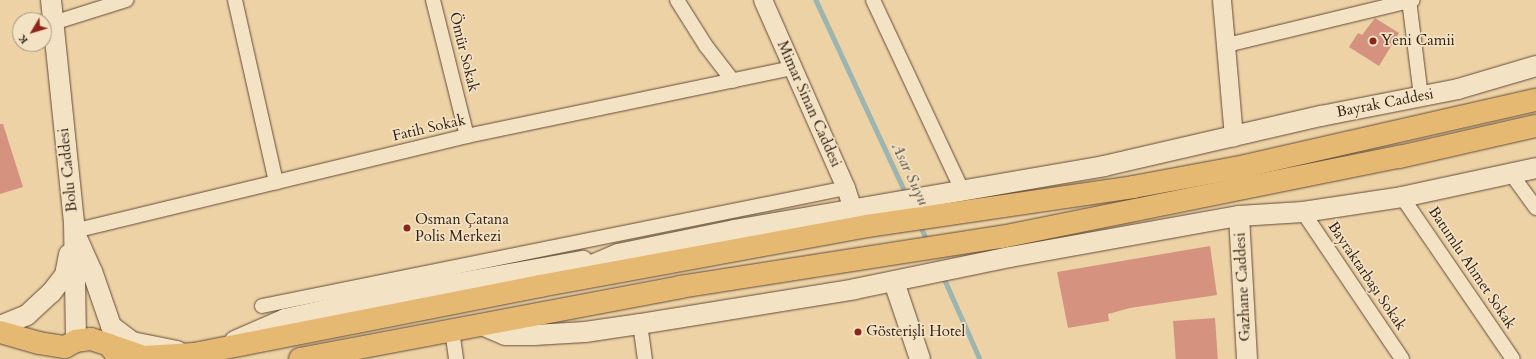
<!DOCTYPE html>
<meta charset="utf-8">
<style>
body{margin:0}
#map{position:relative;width:1536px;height:359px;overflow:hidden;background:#edd2a5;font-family:Cardo,serif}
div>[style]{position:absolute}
.stream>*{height:4.5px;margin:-2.25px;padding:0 2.25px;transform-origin:2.25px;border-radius:2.25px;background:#9cb5b0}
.building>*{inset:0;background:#d5937f;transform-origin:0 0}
.roads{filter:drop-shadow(0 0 1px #634c3a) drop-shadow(0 0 1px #634c3a)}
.minor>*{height:14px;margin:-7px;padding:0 7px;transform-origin:7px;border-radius:7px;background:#f3e2c4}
.tertiary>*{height:18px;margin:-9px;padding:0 9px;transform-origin:9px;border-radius:9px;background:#f3e2c4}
.secondary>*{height:20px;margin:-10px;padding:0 10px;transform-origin:10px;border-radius:10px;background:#f3e2c4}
.primary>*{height:22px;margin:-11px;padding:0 11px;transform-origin:11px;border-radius:11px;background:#e6b972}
.motorway>*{height:22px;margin:-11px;padding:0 11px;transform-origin:11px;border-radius:11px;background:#e6b972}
.dots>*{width:11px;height:11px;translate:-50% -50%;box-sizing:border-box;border:2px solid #f3e2c4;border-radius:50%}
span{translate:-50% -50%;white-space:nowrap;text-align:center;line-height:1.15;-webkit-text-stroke:3.5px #f3e2c4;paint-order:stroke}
.poi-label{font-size:15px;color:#352016}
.left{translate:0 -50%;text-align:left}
.street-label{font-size:15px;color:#352016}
.water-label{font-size:16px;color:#544d44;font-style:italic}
.north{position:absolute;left:12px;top:12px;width:40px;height:40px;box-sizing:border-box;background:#f3e2c4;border:1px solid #a7947e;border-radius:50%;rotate:232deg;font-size:11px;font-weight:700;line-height:16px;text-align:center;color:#352016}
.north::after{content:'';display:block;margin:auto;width:14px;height:18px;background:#8f2418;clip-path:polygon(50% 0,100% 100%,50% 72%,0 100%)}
</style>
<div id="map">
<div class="stream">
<i style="left:816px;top:0;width:216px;rotate:65.1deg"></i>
<i style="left:920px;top:225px;width:19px;rotate:65deg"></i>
<i style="left:943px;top:276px;width:91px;rotate:66deg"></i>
</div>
<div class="building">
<i style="clip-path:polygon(1375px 18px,1399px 33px,1379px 66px,1349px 47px,1358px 33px,1362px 35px)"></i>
<i style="clip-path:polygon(0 124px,3px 124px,23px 187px,0 194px)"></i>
<i style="clip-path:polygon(1210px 246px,1217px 295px,1130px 308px,1108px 314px,1109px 321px,1068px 328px,1057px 272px)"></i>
<i style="left:1215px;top:318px;width:41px;height:42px;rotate:86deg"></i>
</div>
<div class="roads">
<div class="minor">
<i style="left:235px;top:0;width:187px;rotate:77.3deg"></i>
<i style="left:433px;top:0;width:140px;rotate:76deg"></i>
<i style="left:677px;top:0;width:54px;rotate:57.8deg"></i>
<i style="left:706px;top:46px;width:44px;rotate:52.4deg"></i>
<i style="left:873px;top:0;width:212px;rotate:64.9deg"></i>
<i style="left:1409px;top:0;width:97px;rotate:82.9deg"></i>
<i style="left:53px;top:23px;width:77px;rotate:-17.5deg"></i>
<i style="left:1227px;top:45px;width:191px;rotate:-13.6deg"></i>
<i style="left:1512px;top:175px;width:41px;rotate:54deg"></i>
<i style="left:1402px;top:197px;width:196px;rotate:55.6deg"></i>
<i style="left:1303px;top:212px;width:177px;rotate:56deg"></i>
<i style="left:74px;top:231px;width:404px;rotate:-13.6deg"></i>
<i style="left:467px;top:136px;width:333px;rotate:-11.8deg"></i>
<i style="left:262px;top:306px;width:596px;rotate:-11.42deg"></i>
<i style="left:640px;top:324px;width:35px;rotate:82deg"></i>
<i style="left:452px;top:330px;width:29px;rotate:82deg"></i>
</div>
<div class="tertiary">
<i style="left:763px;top:0;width:206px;rotate:66.2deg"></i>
<i style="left:846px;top:188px;width:23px;rotate:72deg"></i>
<i style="left:1222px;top:0;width:138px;rotate:85deg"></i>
</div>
<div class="secondary">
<i style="left:51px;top:0;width:224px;rotate:84.1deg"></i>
<i style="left:74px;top:223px;width:118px;rotate:89deg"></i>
<i style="left:1239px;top:216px;width:143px;rotate:86.8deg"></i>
<i style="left:77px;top:238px;width:36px;rotate:66deg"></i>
<i style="left:92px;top:271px;width:58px;rotate:70.9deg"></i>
<i style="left:111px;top:326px;width:26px;rotate:37deg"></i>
<i style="left:132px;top:342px;width:46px;rotate:11.3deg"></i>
<i style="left:566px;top:276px;width:56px;rotate:-22.9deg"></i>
<i style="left:618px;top:254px;width:119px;rotate:-11.6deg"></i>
<i style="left:735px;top:230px;width:375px;rotate:-9.8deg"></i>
<i style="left:1104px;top:166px;width:223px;rotate:-13deg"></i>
<i style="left:1321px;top:116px;width:140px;rotate:-11.1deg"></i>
<i style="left:1458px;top:89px;width:81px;rotate:-16.4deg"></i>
<i style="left:894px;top:282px;width:81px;rotate:71.3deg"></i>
<i style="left:482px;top:325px;width:25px;rotate:23deg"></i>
<i style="left:505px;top:335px;width:29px"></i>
<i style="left:534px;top:335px;width:51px;rotate:-3.4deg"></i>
<i style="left:585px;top:332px;width:56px;rotate:-8.3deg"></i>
<i style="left:640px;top:324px;width:218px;rotate:-9.2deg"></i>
<i style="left:855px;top:289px;width:158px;rotate:-11.7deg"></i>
<i style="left:1010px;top:257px;width:233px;rotate:-10.2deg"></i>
<i style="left:1239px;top:216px;width:64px;rotate:-3.6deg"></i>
<i style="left:1303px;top:212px;width:100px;rotate:-8.6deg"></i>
<i style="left:1402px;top:197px;width:137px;rotate:-12.2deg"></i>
<i style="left:0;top:326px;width:29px;rotate:-22deg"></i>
<i style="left:27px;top:315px;width:33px;rotate:-43deg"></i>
<i style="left:51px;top:293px;width:23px;rotate:-52deg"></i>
<i style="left:65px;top:275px;width:21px;rotate:-79deg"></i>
<i style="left:235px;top:341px;width:55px;rotate:-23.7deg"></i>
<i style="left:285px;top:319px;width:115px;rotate:-12.6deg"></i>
<i style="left:397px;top:294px;width:189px;rotate:-10.1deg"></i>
</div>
<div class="primary">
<i style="left:0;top:332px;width:41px;rotate:15.8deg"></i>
<i style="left:39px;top:343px;width:26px;rotate:9deg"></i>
<i style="left:65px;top:347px;width:13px;rotate:-29deg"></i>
<i style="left:76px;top:341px;width:15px;rotate:-8deg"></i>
<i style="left:91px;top:339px;width:19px;rotate:18deg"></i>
<i style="left:109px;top:345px;width:18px;rotate:52deg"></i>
</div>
<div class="motorway">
<i style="left:109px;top:345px;width:37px;rotate:19deg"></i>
<i style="left:144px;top:357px;width:50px;rotate:-3.4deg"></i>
<i style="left:194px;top:354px;width:353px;rotate:-11.1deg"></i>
<i style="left:540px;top:286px;width:332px;rotate:-10.4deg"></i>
<i style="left:867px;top:226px;width:269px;rotate:-8.3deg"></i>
<i style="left:1133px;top:187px;width:105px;rotate:-10.5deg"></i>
<i style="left:1236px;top:168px;width:308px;rotate:-12.8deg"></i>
<i style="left:300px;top:359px;width:387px;rotate:-10.7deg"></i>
<i style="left:680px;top:287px;width:325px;rotate:-8.9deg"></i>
<i style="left:1001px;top:237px;width:406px;rotate:-11.4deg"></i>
<i style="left:1399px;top:157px;width:140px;rotate:-12.8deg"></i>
</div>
</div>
<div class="dots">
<i style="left:1373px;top:41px;background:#8f2418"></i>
<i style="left:407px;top:228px;background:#8f2418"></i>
<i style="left:858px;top:332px;background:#8f2418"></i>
</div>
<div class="poi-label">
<span class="left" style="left:1381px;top:41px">Yeni Camii</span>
<span class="left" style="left:415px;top:228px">Osman Çatana<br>Polis Merkezi</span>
<span class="left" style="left:866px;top:332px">Gösterişli Hotel</span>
</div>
<div class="street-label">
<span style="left:464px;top:52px;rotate:76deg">Ömür Sokak</span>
<span style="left:1385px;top:103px;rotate:-11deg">Bayrak Caddesi</span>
<span style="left:809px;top:104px;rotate:66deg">Mimar Sinan Caddesi</span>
<span style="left:429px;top:128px;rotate:-13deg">Fatih Sokak</span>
<span style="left:68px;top:170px;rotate:-96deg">Bolu Caddesi</span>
<span style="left:1472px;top:268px;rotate:56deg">Batumlu Ahmet Sokak</span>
<span style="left:1367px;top:276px;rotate:56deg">Bayraktarbaşı Sokak</span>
<span style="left:1243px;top:287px;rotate:-93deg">Gazhane Caddesi</span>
</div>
<div class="water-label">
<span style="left:910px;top:174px;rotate:65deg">Asar Suyu</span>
</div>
<div class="north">K</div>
</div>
